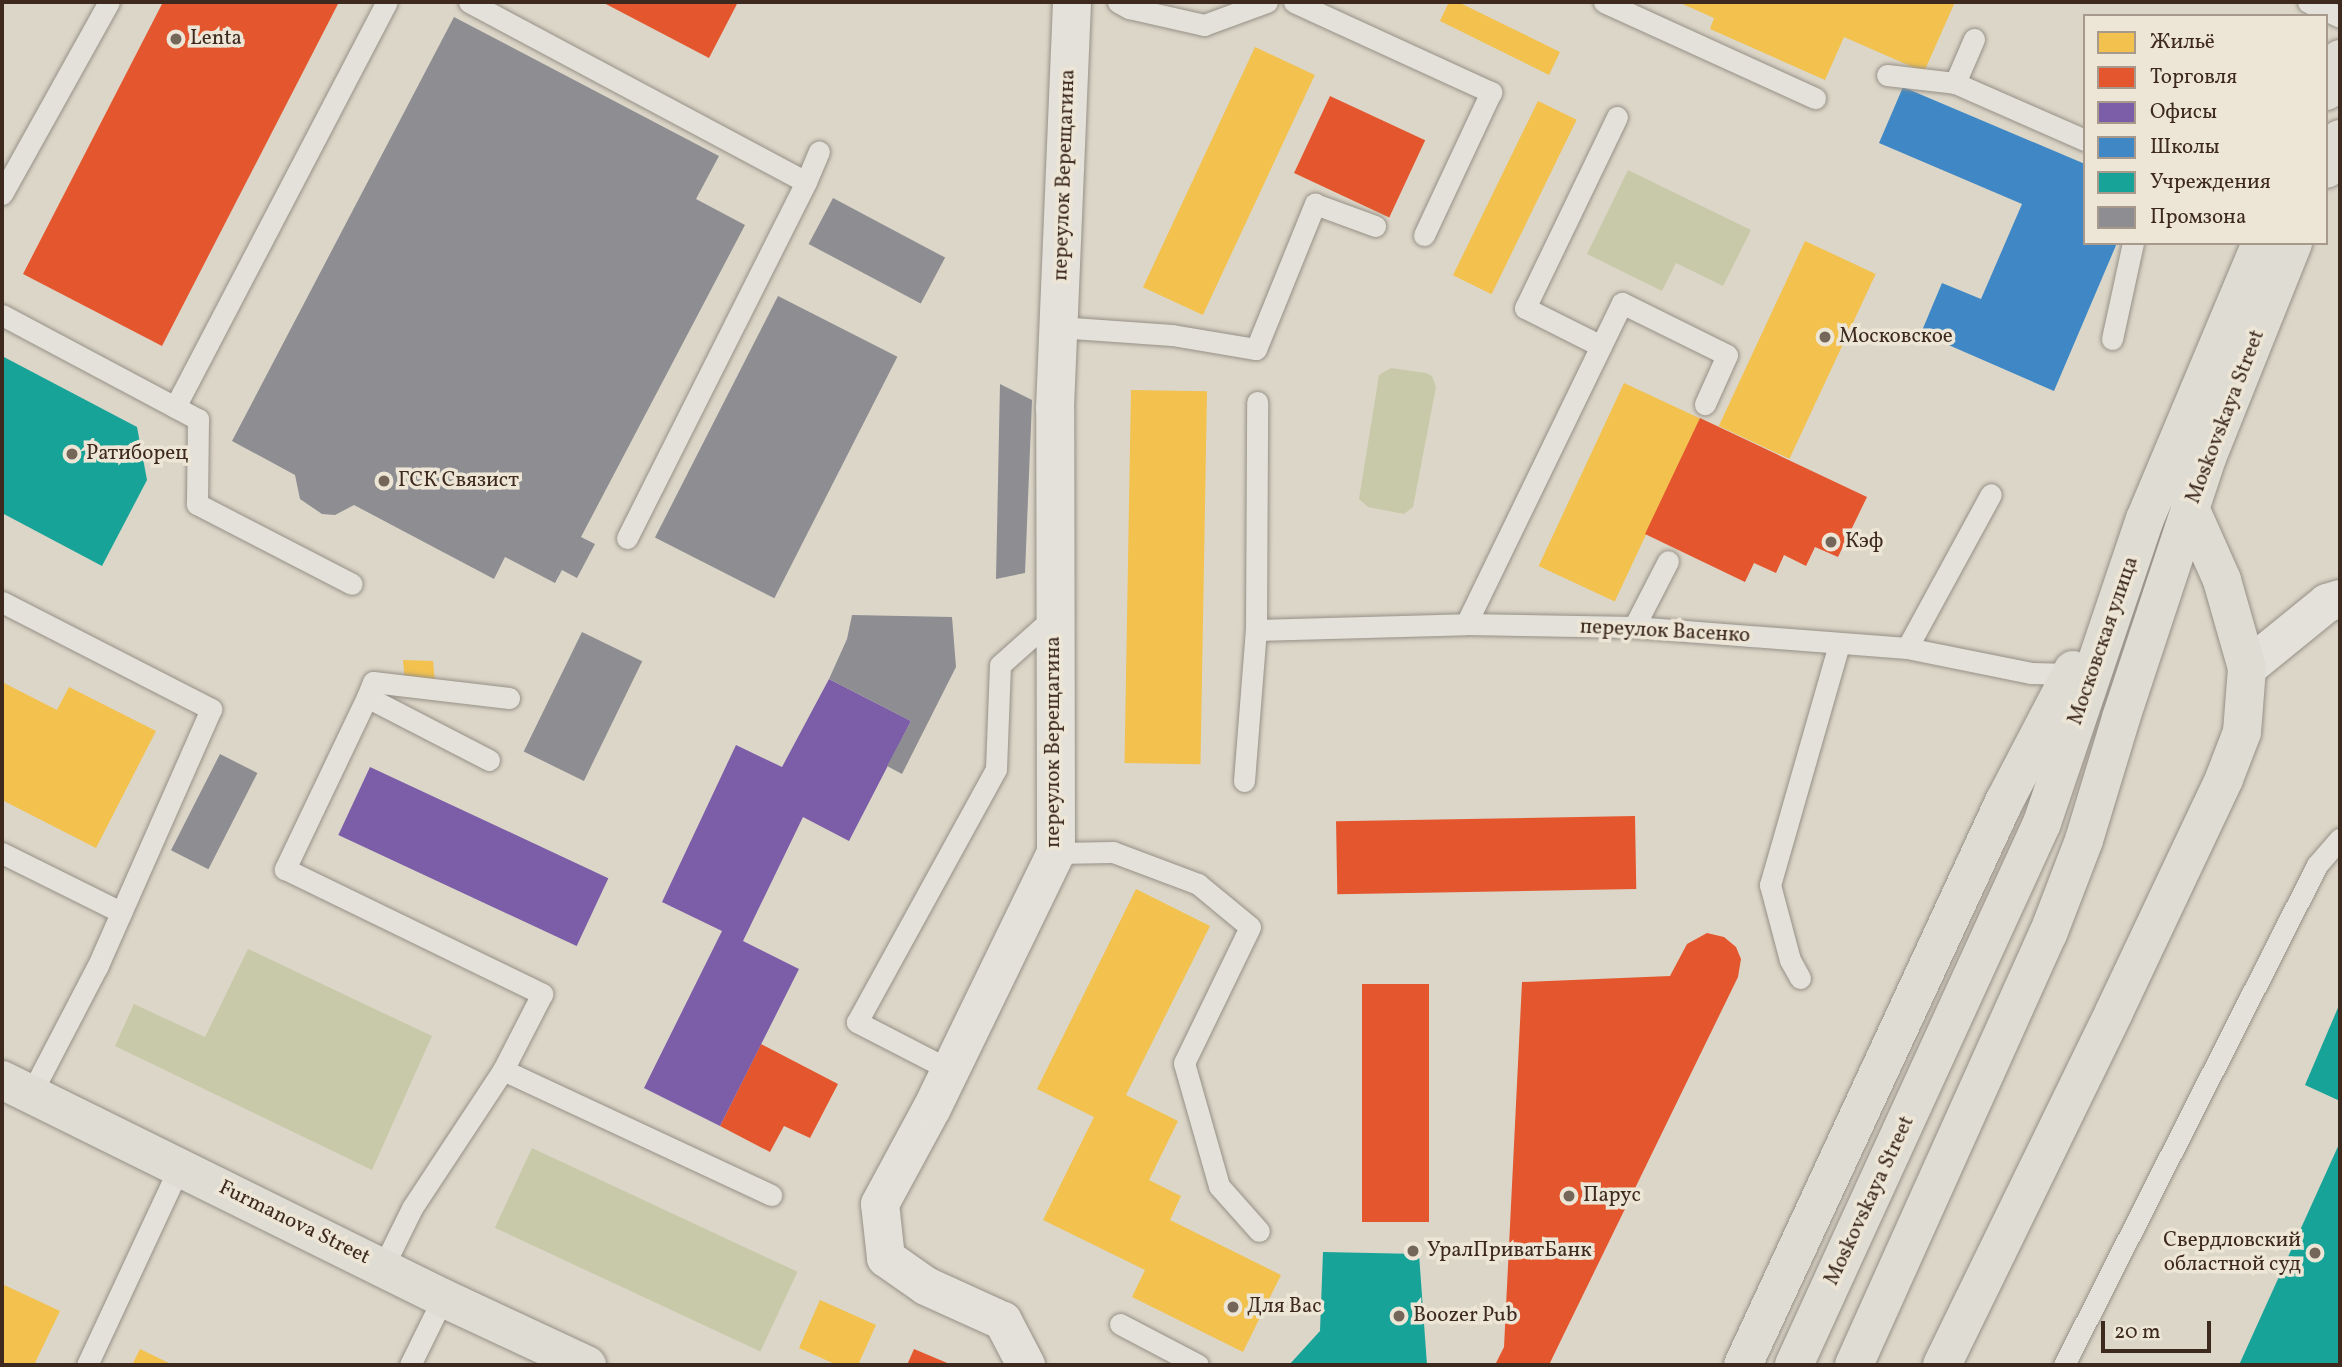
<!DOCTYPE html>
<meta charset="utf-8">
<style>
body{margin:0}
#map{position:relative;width:2342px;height:1367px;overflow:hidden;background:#dcd6c8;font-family:Vollkorn,serif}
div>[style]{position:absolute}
.green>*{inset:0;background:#c8c9a9;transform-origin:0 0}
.homes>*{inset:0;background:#f2c14e;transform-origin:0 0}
.shops>*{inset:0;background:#e4572e;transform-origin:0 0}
.offices>*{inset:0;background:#7b5ea7;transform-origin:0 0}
.schools>*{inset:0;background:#3f88c5}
.public>*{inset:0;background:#17a398}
.industry>*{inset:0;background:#8d8d92;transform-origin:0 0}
.roads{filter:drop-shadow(0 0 2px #969087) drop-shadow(0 0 2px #969087)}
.service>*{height:21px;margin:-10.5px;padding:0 10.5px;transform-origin:10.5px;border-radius:10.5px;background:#e4e1da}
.minor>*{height:38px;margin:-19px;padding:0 19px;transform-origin:19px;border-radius:19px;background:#e4e1da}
.primary>*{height:38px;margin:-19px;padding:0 19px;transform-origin:19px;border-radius:19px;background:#dfdcd4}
.dots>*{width:19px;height:19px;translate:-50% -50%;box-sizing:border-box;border:4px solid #ede6d6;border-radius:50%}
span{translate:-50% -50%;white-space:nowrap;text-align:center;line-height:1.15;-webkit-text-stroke:7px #ede6d6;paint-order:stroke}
.poi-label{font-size:21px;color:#3d291e}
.left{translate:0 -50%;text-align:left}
.right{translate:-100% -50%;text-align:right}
.street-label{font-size:21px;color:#3d291e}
.frame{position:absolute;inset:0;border:4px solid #3d291e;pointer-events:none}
.legend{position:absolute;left:2083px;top:14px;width:245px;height:231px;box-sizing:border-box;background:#ede6d6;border:2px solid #a79a8c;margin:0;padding:9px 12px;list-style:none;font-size:21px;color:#3d291e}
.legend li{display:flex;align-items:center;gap:14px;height:35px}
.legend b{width:35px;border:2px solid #a79a8c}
.scale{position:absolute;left:2101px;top:1321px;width:110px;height:32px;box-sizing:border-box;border:4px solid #3d291e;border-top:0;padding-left:9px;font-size:21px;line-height:24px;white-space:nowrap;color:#3d291e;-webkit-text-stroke:5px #ede6d6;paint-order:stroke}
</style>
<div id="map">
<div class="green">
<i style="clip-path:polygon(1628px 170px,1751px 230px,1723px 286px,1676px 263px,1662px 291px,1587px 254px)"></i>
<i style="clip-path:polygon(1391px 368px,1426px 373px,1432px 376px,1436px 387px,1413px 507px,1404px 514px,1368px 507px,1359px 499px,1379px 375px)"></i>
<i style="clip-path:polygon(248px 949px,432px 1036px,372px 1170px,115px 1046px,134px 1004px,205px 1037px)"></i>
<i style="left:532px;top:1148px;width:293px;height:88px;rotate:25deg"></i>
</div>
<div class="homes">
<i style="clip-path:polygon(1449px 2px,1458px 2px,1560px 52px,1549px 75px,1440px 21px)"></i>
<i style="clip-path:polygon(1678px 2px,1955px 2px,1924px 72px,1844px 37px,1825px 80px,1710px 29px,1714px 18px)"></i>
<i style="left:1255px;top:47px;width:66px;height:265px;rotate:25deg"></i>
<i style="left:1538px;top:101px;width:43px;height:194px;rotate:26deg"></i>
<i style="left:1805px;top:241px;width:78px;height:204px;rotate:25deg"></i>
<i style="left:1624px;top:383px;width:84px;height:202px;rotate:25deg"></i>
<i style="left:1131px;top:390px;width:76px;height:373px;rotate:1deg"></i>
<i style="clip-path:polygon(403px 660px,433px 661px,435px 682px,405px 682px)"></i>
<i style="clip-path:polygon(2px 682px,57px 710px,69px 687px,156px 731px,96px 848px,2px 800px)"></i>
<i style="clip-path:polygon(1136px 889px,1210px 926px,1126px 1095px,1178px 1121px,1149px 1180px,1181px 1196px,1170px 1220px,1281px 1275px,1243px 1352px,1132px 1297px,1145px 1270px,1043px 1220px,1094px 1117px,1037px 1089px)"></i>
<i style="clip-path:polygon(2px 1284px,60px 1311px,34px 1365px,2px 1365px)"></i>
<i style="clip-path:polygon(820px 1300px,876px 1325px,858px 1365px,837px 1365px,799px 1348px)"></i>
<i style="clip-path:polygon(140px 1349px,173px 1365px,132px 1365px)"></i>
</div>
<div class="shops">
<i style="clip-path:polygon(163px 2px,339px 2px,162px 346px,23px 274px)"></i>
<i style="clip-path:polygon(602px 2px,738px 2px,709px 58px)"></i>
<i style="left:1330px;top:96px;width:105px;height:85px;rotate:25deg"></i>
<i style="clip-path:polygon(1700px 418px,1867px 497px,1838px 557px,1815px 547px,1806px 566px,1784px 555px,1776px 573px,1754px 563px,1745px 582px,1645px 534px)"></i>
<i style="left:1635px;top:816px;width:73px;height:299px;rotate:89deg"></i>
<i style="clip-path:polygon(1707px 933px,1724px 937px,1736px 947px,1741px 959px,1738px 977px,1563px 1336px,1549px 1365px,1495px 1365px,1504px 1347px,1522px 982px,1670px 976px,1687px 944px)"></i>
<i style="left:1362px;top:984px;width:67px;height:238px"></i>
<i style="clip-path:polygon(761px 1044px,838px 1084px,810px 1138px,784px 1126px,770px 1152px,720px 1126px)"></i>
<i style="clip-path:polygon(914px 1349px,952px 1365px,907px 1365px)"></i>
</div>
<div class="offices">
<i style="clip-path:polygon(829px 679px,911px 721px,849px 841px,803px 817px,743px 941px,799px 969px,720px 1126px,644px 1088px,722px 931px,662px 902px,736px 745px,782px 767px)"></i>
<i style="left:370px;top:767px;width:263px;height:75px;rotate:25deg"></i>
</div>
<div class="schools">
<i style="clip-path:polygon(1903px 87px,2085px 164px,2085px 243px,2117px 243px,2054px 391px,1921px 333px,1942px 283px,1981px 299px,2022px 204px,1879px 143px)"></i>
</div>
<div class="public">
<i style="clip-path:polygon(2px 356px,137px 427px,147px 480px,102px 566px,2px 513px)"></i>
<i style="clip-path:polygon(2340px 1003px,2340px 1101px,2305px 1085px)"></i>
<i style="clip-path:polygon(2340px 1142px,2340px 1365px,2239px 1365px)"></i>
<i style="clip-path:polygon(1323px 1252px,1419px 1254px,1427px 1365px,1289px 1365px,1320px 1331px)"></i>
</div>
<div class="industry">
<i style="clip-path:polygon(454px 17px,719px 156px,696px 199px,745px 225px,581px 537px,595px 544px,577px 578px,562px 570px,555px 583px,505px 557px,494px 579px,354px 505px,335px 515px,322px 514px,300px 499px,295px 475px,232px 441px)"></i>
<i style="left:833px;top:198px;width:127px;height:52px;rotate:28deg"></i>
<i style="left:778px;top:296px;width:134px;height:271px;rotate:27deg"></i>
<i style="clip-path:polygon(1000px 384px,1032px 400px,1025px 573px,996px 579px)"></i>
<i style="clip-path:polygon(852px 615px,952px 617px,956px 667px,902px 774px,887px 766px,911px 721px,829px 679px,847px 639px)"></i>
<i style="left:582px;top:632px;width:67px;height:133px;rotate:26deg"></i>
<i style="left:220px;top:754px;width:42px;height:108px;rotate:27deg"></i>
</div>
<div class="roads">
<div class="service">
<i style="left:469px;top:2px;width:382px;rotate:28.1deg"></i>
<i style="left:806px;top:182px;width:33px;rotate:-67deg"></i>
<i style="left:1118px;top:2px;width:13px;rotate:29deg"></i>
<i style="left:1129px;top:8px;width:77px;rotate:12.8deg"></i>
<i style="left:1204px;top:25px;width:67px;rotate:-20.1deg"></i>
<i style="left:1294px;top:2px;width:217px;rotate:24.6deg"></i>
<i style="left:1491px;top:92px;width:158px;rotate:115.1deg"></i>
<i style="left:1604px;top:2px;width:232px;rotate:24.5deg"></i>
<i style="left:2308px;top:2px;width:35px;rotate:25deg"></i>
<i style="left:1974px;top:39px;width:48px;rotate:113.4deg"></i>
<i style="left:1955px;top:83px;width:142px;rotate:23.7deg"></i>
<i style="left:1887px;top:75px;width:68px;rotate:6.7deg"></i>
<i style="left:2px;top:194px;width:220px;rotate:-60.9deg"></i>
<i style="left:2px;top:315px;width:222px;rotate:28deg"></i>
<i style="left:198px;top:419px;width:85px;rotate:90.7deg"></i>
<i style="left:197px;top:504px;width:174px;rotate:27.3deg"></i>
<i style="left:1058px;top:327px;width:114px;rotate:4deg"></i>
<i style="left:1172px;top:335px;width:85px;rotate:9.5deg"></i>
<i style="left:1256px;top:349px;width:157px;rotate:-67.9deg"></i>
<i style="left:1315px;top:204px;width:64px;rotate:20.1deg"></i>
<i style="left:2112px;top:339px;width:98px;rotate:-77.7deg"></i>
<i style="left:1601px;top:346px;width:85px;rotate:-153.4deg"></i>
<i style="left:1525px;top:308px;width:212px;rotate:-64.3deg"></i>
<i style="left:175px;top:407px;width:457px;rotate:-62.4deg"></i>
<i style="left:627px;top:538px;width:398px;rotate:-63.3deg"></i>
<i style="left:2px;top:602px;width:235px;rotate:27.1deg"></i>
<i style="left:211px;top:709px;width:282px;rotate:113.8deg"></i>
<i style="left:97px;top:967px;width:143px;rotate:117.5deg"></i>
<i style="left:1466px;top:624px;width:357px;rotate:-64.1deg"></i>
<i style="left:1622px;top:303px;width:117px;rotate:26.3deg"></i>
<i style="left:1727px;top:355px;width:54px;rotate:114.2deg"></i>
<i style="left:1634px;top:627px;width:74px;rotate:-62.7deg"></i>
<i style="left:1256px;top:630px;width:210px;rotate:-1.6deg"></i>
<i style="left:1466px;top:624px;width:168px;rotate:1deg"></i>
<i style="left:1634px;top:627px;width:274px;rotate:4.4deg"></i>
<i style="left:1907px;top:648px;width:126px;rotate:11.4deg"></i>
<i style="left:2031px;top:673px;width:40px;rotate:1.4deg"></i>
<i style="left:1907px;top:648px;width:175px;rotate:-61.4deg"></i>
<i style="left:367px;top:697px;width:16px;rotate:-68deg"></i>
<i style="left:373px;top:682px;width:137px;rotate:6.7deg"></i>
<i style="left:489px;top:760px;width:137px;rotate:-152.7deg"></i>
<i style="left:367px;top:697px;width:191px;rotate:115.5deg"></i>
<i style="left:285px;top:869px;width:286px;rotate:25.9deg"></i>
<i style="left:542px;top:994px;width:85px;rotate:117.2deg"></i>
<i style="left:1244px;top:781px;width:151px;rotate:-85.5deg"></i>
<i style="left:1256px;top:630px;width:228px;rotate:-89.7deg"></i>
<i style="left:2px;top:853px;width:133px;rotate:26.4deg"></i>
<i style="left:1056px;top:853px;width:57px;rotate:-1deg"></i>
<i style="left:1113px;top:852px;width:91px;rotate:20.6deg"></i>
<i style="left:1198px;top:884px;width:67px;rotate:39.6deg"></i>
<i style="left:1250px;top:927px;width:151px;rotate:115.9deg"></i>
<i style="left:1184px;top:1063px;width:128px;rotate:74.1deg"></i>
<i style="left:1219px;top:1186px;width:60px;rotate:48.4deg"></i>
<i style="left:1800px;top:978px;width:21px;rotate:-119deg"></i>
<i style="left:1790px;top:960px;width:78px;rotate:-104.9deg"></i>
<i style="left:1770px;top:885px;width:251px;rotate:-74deg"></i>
<i style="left:950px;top:1070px;width:105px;rotate:-152.7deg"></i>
<i style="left:857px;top:1022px;width:289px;rotate:-61.2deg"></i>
<i style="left:996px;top:769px;width:104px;rotate:-87.8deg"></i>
<i style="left:1000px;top:665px;width:74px;rotate:-41.7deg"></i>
<i style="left:383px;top:1267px;width:66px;rotate:-63.8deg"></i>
<i style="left:412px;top:1208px;width:165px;rotate:-56.6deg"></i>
<i style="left:503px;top:1070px;width:296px;rotate:25deg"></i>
<i style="left:1120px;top:1324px;width:88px;rotate:27.7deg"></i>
<i style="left:87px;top:1365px;width:217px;rotate:-65deg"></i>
<i style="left:410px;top:1365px;width:75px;rotate:-63.8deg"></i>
<i style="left:2064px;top:1365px;width:560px;rotate:-63.16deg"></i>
<i style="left:2317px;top:865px;width:35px;rotate:-49deg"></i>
</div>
<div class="minor">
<i style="left:2247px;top:668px;width:103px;rotate:-39.1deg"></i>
<i style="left:2327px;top:603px;width:14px;rotate:-17deg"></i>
<i style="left:1026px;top:1365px;width:50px;rotate:-117.6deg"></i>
<i style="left:1003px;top:1321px;width:85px;rotate:-155.6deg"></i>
<i style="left:926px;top:1286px;width:49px;rotate:-145deg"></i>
<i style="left:886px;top:1258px;width:54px;rotate:-96.3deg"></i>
<i style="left:880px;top:1204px;width:109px;rotate:-61.6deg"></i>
<i style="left:932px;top:1108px;width:284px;rotate:-64.1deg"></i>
<i style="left:1056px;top:853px;width:445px;rotate:-90.1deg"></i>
<i style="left:1055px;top:408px;width:406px;rotate:-87.6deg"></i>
</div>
<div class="primary">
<i style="left:2326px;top:91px;width:35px;rotate:-66deg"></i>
<i style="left:2326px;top:169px;width:33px;rotate:-65deg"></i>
<i style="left:2px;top:1080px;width:492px;rotate:26.3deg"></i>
<i style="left:443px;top:1298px;width:159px;rotate:25deg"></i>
<i style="left:1743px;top:1365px;width:621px;rotate:-65.13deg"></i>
<i style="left:2004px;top:802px;width:149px;rotate:-62.4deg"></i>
<i style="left:1794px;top:1365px;width:596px;rotate:-65.41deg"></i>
<i style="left:2042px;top:823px;width:321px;rotate:-71.3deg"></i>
<i style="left:2145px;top:519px;width:299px;rotate:-67.2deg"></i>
<i style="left:1854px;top:1365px;width:473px;rotate:-65.8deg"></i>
<i style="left:2048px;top:934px;width:101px;rotate:-69deg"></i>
<i style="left:2084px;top:840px;width:127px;rotate:-73.1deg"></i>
<i style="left:2121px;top:718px;width:274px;rotate:-71.7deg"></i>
<i style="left:2207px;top:458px;width:232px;rotate:-68.2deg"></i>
<i style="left:1942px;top:1365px;width:393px;rotate:-64deg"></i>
<i style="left:2114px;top:1012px;width:258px;rotate:-64.7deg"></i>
<i style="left:2224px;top:779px;width:50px;rotate:-69deg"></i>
<i style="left:2242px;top:732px;width:64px;rotate:-85.5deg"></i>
<i style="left:2247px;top:668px;width:91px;rotate:-105.9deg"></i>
<i style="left:2222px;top:580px;width:79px;rotate:-114deg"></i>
</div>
</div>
<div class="dots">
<i style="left:176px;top:39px;background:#75665a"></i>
<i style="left:1825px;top:337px;background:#75665a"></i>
<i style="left:72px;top:454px;background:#75665a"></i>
<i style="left:384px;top:481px;background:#75665a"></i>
<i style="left:1831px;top:542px;background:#75665a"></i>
<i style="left:1569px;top:1196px;background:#75665a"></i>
<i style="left:1413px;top:1251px;background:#75665a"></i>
<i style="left:2315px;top:1253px;background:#75665a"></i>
<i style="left:1233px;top:1307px;background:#75665a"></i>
<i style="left:1399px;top:1316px;background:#75665a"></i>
</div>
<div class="poi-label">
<span class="left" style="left:190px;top:39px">Lenta</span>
<span class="left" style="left:1839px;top:337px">Московское</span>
<span class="left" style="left:86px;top:454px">Ратиборец</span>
<span class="left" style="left:398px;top:481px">ГСК Связист</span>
<span class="left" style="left:1845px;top:542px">Кэф</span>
<span class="left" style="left:1583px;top:1196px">Парус</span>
<span class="right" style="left:2301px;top:1253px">Свердловский<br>областной суд</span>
<span class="left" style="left:1427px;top:1251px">УралПриватБанк</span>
<span class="left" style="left:1247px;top:1307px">Для Вас</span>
<span class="left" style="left:1413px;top:1316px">Boozer Pub</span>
</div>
<div class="street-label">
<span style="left:1065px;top:175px;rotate:-88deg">переулок Верещагина</span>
<span style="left:2226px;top:417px;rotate:-69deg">Moskovskaya Street</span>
<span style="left:1665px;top:632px;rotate:3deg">переулок Васенко</span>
<span style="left:2104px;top:641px;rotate:-71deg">Московская улица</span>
<span style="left:1054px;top:742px;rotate:-90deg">переулок Верещагина</span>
<span style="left:1870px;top:1201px;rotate:-65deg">Moskovskaya Street</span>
<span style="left:294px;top:1223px;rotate:26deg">Furmanova Street</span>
</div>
<div class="frame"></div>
<ul class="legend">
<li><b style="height:19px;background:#f2c14e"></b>Жильё</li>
<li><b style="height:19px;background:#e4572e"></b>Торговля</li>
<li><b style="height:19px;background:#7b5ea7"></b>Офисы</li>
<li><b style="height:19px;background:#3f88c5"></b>Школы</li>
<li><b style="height:19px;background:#17a398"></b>Учреждения</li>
<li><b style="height:19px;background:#8d8d92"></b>Промзона</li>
</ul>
<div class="scale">20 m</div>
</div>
